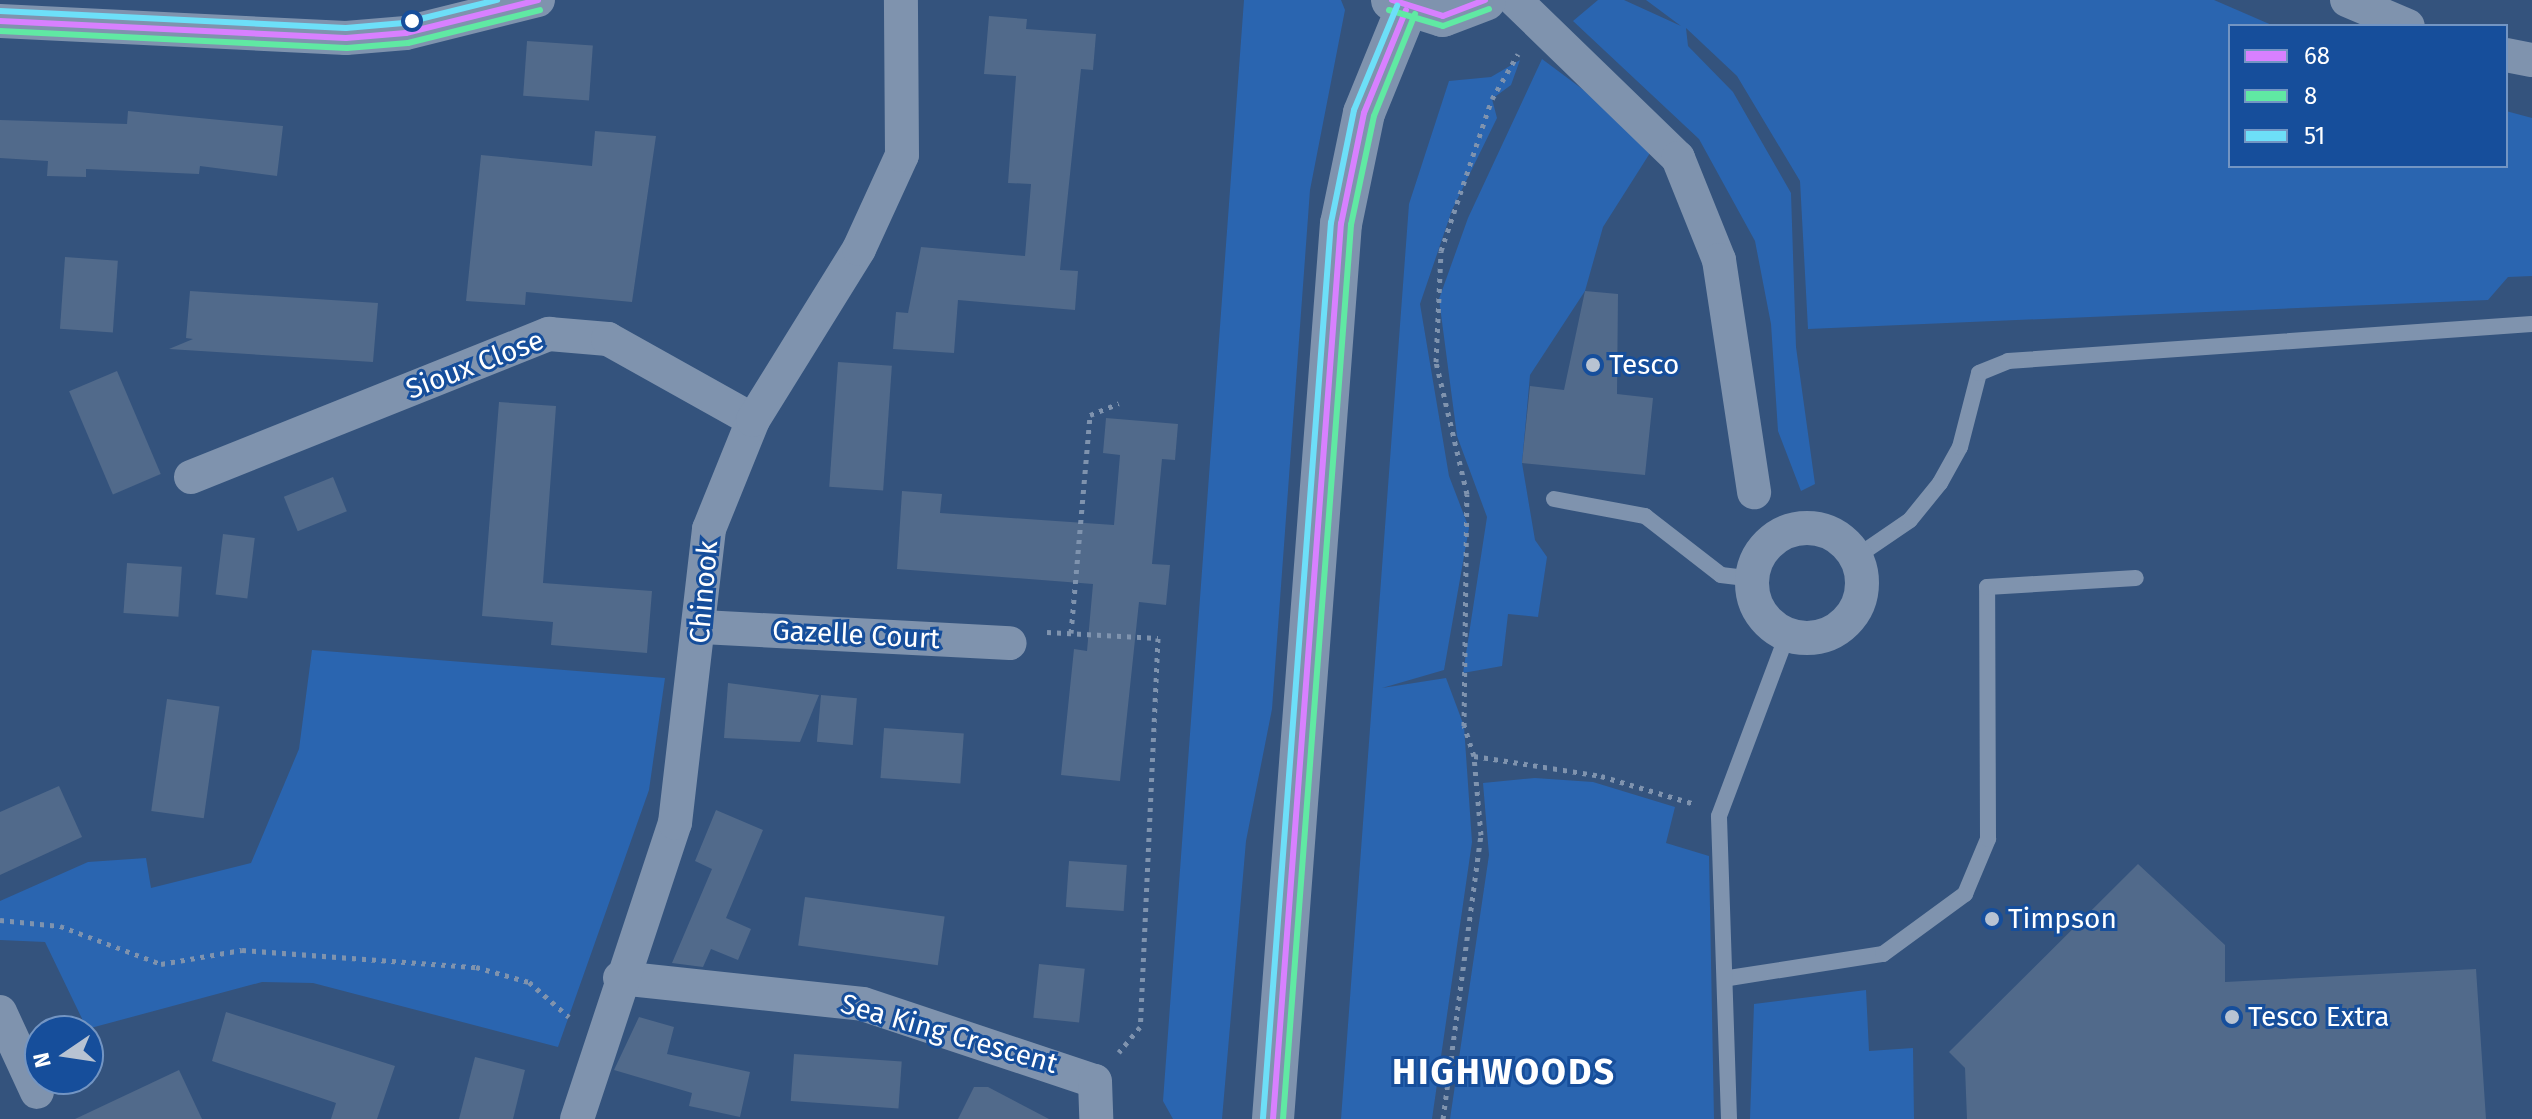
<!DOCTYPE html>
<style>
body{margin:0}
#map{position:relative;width:2532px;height:1119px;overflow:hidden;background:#34537d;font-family:"Fira Sans",sans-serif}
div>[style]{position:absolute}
.green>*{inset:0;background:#2a65b0}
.building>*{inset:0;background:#516a8b;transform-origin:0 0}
.path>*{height:5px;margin-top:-2.5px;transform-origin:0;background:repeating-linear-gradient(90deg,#7f93ae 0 4px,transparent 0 10px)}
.service>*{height:16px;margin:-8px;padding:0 8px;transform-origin:8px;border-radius:8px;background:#7f93ae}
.minor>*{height:34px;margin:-17px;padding:0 17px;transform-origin:17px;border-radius:17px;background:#7f93ae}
.minor>.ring{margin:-17px;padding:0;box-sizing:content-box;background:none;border:34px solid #7f93ae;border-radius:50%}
.tertiary>*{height:42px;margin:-21px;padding:0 21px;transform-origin:21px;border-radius:21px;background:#7f93ae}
.bus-1>*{height:6px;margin:-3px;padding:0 3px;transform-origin:3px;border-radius:3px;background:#d880ff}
.bus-2>*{height:6px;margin:-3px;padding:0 3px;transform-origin:3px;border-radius:3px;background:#60e9a3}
.bus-3>*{height:6px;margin:-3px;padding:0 3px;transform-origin:3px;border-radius:3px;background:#6ddff8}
.dots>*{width:22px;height:22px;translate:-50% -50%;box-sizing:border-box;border:4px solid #164e9b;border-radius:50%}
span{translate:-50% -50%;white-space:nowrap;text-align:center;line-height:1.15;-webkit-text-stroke:6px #164e9b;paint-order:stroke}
.street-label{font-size:28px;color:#fff}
.poi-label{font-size:28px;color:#fff}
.left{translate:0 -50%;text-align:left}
.district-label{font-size:36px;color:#fff;font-weight:700;letter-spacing:2px}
.legend{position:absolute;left:2228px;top:24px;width:280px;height:144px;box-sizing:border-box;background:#164e9b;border:2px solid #7395c3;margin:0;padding:10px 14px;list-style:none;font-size:24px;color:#fff}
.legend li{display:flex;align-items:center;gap:16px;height:40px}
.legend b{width:40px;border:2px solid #7395c3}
.north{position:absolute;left:24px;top:1015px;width:80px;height:80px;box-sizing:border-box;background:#164e9b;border:2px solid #7395c3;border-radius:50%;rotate:257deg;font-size:22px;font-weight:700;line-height:32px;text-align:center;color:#fff}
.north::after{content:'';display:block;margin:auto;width:28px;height:36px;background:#b8c3d2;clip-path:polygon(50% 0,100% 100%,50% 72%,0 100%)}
</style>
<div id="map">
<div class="green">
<i style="clip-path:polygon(1244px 0,1341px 0,1345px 10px,1310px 190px,1272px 709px,1246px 841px,1222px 1119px,1173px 1119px,1163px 1101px)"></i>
<i style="clip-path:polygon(1598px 0,1624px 0,1681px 26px,1646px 0,2214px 0,2274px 26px,2230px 26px,2230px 166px,2506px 166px,2506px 111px,2532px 118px,2532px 276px,2508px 277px,2488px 300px,1808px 329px,1800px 181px,1737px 76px,1686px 28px,1688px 46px,1733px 92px,1791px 193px,1796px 347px,1815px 484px,1801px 491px,1778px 431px,1771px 324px,1755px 241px,1699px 139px,1573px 21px)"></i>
<i style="clip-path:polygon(1542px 59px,1632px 126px,1650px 153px,1603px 227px,1585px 291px,1530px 375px,1522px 463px,1535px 540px,1547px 557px,1538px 617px,1508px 614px,1502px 666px,1463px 673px,1487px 517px,1457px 436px,1439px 299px,1468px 218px)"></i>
<i style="clip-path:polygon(1520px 60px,1511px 85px,1492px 99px,1497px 118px,1452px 210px,1420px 304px,1449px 476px,1469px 528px,1444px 670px,1382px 688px,1446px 678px,1464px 726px,1472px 842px,1432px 1119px,1341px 1119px,1409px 204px,1449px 81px,1491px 77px)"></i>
<i style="clip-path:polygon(312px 650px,665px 678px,649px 790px,558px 1047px,313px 983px,262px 982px,87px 1029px,45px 942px,0 940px,0 901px,88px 862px,146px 858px,151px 888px,251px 863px,299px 749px)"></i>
<i style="clip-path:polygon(1535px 778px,1593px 782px,1675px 807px,1666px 843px,1709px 856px,1714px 1119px,1450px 1119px,1489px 855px,1483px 783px)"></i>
<i style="clip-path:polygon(1866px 990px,1869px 1051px,1913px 1048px,1914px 1119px,1750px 1119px,1754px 1004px)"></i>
</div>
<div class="building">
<i style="clip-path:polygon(989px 16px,1027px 19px,1026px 29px,1096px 34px,1093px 70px,1081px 69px,1060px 270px,1078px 271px,1075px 310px,958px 300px,954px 353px,893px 349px,896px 312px,908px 313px,921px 247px,1025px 256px,1031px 184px,1008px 183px,1016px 76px,984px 74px)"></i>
<i style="left:527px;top:41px;width:66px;height:55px;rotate:4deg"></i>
<i style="clip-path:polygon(128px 111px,283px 126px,277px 176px,200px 166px,199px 174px,86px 169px,86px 177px,47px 176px,48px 161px,0 158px,0 120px,127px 124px)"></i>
<i style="clip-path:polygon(595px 131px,656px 136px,632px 302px,526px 292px,525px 305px,466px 301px,481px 155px,592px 166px)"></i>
<i style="left:65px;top:257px;width:53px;height:72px;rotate:4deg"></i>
<i style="clip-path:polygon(190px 291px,378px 303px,373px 362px,169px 349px,193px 339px,186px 338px)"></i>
<i style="clip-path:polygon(1585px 291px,1618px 294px,1617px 394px,1653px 398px,1645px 475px,1522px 463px,1530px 386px,1564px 390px)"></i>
<i style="left:838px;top:362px;width:54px;height:125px;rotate:4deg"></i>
<i style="left:117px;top:371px;width:112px;height:52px;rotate:67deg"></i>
<i style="clip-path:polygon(499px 402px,556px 406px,543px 583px,652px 591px,647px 653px,551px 645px,553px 622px,482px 616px)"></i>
<i style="clip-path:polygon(1106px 418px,1178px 424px,1175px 460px,1162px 459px,1152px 564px,1170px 565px,1166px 605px,1139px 602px,1120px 781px,1061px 775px,1074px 649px,1087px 651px,1093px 584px,897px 569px,902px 491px,942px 494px,940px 513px,1114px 525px,1120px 455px,1103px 453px)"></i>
<i style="left:333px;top:477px;width:37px;height:53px;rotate:68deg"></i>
<i style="left:223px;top:534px;width:32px;height:61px;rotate:7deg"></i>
<i style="left:127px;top:563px;width:55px;height:50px;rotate:4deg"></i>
<i style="clip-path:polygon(728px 683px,819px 695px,800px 742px,724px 738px)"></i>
<i style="left:821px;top:695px;width:36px;height:47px;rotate:5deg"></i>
<i style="left:167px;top:699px;width:53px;height:113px;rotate:8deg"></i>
<i style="left:884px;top:728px;width:80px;height:50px;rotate:4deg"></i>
<i style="clip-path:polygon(59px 786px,82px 837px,0 875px,0 812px)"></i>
<i style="clip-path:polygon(716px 810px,763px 830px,726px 918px,751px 929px,738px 960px,711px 949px,703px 967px,672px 963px,712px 869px,695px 861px)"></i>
<i style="left:1069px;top:861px;width:58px;height:46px;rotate:4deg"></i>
<i style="clip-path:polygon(2138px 864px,2225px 945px,2225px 982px,2476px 969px,2486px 1119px,1967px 1119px,1965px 1068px,1949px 1052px)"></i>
<i style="left:805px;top:897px;width:141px;height:49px;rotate:8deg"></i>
<i style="left:1039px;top:964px;width:46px;height:54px;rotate:6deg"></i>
<i style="clip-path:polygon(226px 1012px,395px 1066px,377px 1119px,331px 1119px,336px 1103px,212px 1061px)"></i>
<i style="clip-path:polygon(639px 1017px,674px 1027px,667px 1054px,750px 1072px,740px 1117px,689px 1106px,692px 1093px,614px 1070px)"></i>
<i style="left:794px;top:1054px;width:108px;height:47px;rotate:4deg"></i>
<i style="clip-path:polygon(475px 1057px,525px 1070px,513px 1119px,459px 1119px)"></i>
<i style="clip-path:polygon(179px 1070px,202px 1119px,75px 1119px)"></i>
<i style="clip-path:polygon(974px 1087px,988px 1087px,1049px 1119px,958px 1119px)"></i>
</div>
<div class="path">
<i style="left:1047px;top:632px;width:111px;rotate:3.1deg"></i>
<i style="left:1158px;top:638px;width:389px;rotate:92.6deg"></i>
<i style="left:1140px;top:1027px;width:33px;rotate:130deg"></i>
<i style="left:1071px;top:633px;width:219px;rotate:-85deg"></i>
<i style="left:1090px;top:415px;width:31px;rotate:-22deg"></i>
<i style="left:1474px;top:756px;width:129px;rotate:8.9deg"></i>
<i style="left:1601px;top:776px;width:98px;rotate:16.6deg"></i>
<i style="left:0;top:920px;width:60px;rotate:5.7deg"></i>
<i style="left:60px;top:926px;width:108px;rotate:20.6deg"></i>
<i style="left:161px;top:964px;width:82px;rotate:-9.8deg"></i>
<i style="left:242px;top:950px;width:235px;rotate:4.2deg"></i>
<i style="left:476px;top:967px;width:55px;rotate:15.8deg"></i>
<i style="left:529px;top:982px;width:53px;rotate:41.2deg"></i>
<i style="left:1443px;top:1119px;width:287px;rotate:-82.4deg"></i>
<i style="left:1481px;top:835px;width:79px;rotate:-95.1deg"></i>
<i style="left:1474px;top:756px;width:32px;rotate:-108deg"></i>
<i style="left:1464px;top:726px;width:232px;rotate:-89.3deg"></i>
<i style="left:1467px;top:494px;width:136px;rotate:-103.2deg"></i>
<i style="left:1436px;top:362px;width:111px;rotate:-87.4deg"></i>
<i style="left:1441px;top:251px;width:160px;rotate:-71.5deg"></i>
<i style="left:1492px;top:99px;width:52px;rotate:-60deg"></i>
</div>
<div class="service">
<i style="left:1554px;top:499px;width:93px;rotate:10.6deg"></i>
<i style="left:1645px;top:516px;width:96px;rotate:37.8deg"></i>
<i style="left:1721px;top:575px;width:31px;rotate:7deg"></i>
<i style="left:1856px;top:557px;width:65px;rotate:-34.4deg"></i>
<i style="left:1910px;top:520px;width:48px;rotate:-51deg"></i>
<i style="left:1940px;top:483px;width:41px;rotate:-60.9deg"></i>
<i style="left:1960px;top:447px;width:76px;rotate:-75.6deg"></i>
<i style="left:1979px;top:373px;width:31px;rotate:-22deg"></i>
<i style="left:2008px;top:361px;width:525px;rotate:-4.04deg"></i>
<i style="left:1729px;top:978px;width:156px;rotate:-8.9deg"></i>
<i style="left:1883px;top:954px;width:102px;rotate:-36.2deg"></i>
<i style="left:1965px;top:894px;width:60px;rotate:-67.3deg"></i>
<i style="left:1988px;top:839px;width:252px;rotate:-90.2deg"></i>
<i style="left:1987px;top:587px;width:149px;rotate:-3.5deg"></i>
<i style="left:1729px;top:1119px;width:303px;rotate:-91.9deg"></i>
<i style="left:1719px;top:816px;width:193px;rotate:-69.4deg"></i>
</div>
<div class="minor">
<i style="left:1515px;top:0;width:227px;rotate:44.1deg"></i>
<i style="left:1678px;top:158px;width:110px;rotate:68.1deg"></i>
<i style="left:1719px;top:260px;width:235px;rotate:81.4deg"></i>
<i style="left:2347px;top:0;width:66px;rotate:23.1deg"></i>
<i style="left:0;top:21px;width:346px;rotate:2.8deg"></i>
<i style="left:346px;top:38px;width:60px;rotate:-4.8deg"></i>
<i style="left:406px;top:33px;width:136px;rotate:-14deg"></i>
<i style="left:2506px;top:55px;width:26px;rotate:11deg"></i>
<i style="left:191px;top:477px;width:386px;rotate:-21.8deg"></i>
<i style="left:549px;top:334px;width:59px;rotate:4.8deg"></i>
<i style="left:608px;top:339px;width:166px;rotate:29.2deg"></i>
<i class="ring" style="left:1752px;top:528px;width:76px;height:76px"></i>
<i style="left:702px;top:627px;width:308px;rotate:3deg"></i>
<i style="left:620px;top:978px;width:244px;rotate:6.1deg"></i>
<i style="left:863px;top:1004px;width:244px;rotate:18.4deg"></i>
<i style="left:1095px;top:1081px;width:38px;rotate:88deg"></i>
<i style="left:0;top:1012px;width:88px;rotate:65.2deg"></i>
<i style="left:577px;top:1119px;width:312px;rotate:-71.7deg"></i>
<i style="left:675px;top:823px;width:296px;rotate:-83.4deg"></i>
<i style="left:709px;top:529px;width:118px;rotate:-68deg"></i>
<i style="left:753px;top:420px;width:201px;rotate:-58.2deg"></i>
<i style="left:859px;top:249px;width:103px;rotate:-65.4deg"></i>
<i style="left:902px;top:155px;width:155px;rotate:-90.4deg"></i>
</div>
<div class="tertiary">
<i style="left:1392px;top:0;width:53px;rotate:17.4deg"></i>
<i style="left:1443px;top:16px;width:45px;rotate:-20.9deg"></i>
<i style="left:1273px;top:1119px;width:898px;rotate:-85.66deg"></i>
<i style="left:1341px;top:224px;width:113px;rotate:-78.3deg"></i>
<i style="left:1364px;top:113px;width:111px;rotate:-67.8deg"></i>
</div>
<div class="bus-1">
<i style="left:1392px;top:0;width:53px;rotate:17.4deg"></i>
<i style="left:1443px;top:16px;width:45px;rotate:-20.9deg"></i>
<i style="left:0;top:21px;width:346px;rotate:2.8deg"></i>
<i style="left:346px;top:38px;width:60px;rotate:-4.8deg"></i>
<i style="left:406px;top:33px;width:136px;rotate:-14deg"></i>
<i style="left:1273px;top:1119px;width:898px;rotate:-85.66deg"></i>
<i style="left:1341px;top:224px;width:113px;rotate:-78.3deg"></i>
<i style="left:1364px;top:113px;width:111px;rotate:-67.8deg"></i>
</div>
<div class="bus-2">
<i style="left:1389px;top:10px;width:56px;rotate:16.5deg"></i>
<i style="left:1443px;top:26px;width:49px;rotate:-20.3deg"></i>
<i style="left:0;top:31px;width:347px;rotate:2.8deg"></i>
<i style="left:347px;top:48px;width:61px;rotate:-4.7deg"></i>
<i style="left:408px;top:43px;width:136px;rotate:-14deg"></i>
<i style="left:1283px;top:1119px;width:897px;rotate:-85.65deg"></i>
<i style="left:1351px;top:225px;width:111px;rotate:-78.1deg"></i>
<i style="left:1374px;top:116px;width:110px;rotate:-68.1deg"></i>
</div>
<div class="bus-3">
<i style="left:0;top:11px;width:346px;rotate:2.8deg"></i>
<i style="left:346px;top:28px;width:58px;rotate:-4.9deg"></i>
<i style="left:404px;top:23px;width:96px;rotate:-13.9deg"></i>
<i style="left:1263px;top:1118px;width:898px;rotate:-85.66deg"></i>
<i style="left:1331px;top:223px;width:115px;rotate:-78.5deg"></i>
<i style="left:1354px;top:110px;width:113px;rotate:-67.5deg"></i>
</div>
<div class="dots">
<i style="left:412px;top:21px;background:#fff"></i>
<i style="left:1593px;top:365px;background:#b8c3d2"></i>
<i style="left:1992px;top:919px;background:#b8c3d2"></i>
<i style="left:2232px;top:1017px;background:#b8c3d2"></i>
</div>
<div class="street-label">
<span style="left:475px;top:365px;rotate:-21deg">Sioux Close</span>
<span style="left:704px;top:592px;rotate:-85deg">Chinook</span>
<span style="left:856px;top:635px;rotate:3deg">Gazelle Court</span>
<span style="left:949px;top:1034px;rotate:16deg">Sea King Crescent</span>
</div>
<div class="poi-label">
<span class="left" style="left:1609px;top:365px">Tesco</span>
<span class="left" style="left:2008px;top:919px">Timpson</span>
<span class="left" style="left:2248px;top:1017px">Tesco Extra</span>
</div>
<div class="district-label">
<span style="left:1504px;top:1073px">HIGHWOODS</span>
</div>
<ul class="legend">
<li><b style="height:10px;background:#d880ff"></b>68</li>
<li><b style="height:10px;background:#60e9a3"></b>8</li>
<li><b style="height:10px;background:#6ddff8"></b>51</li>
</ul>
<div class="north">N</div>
</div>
